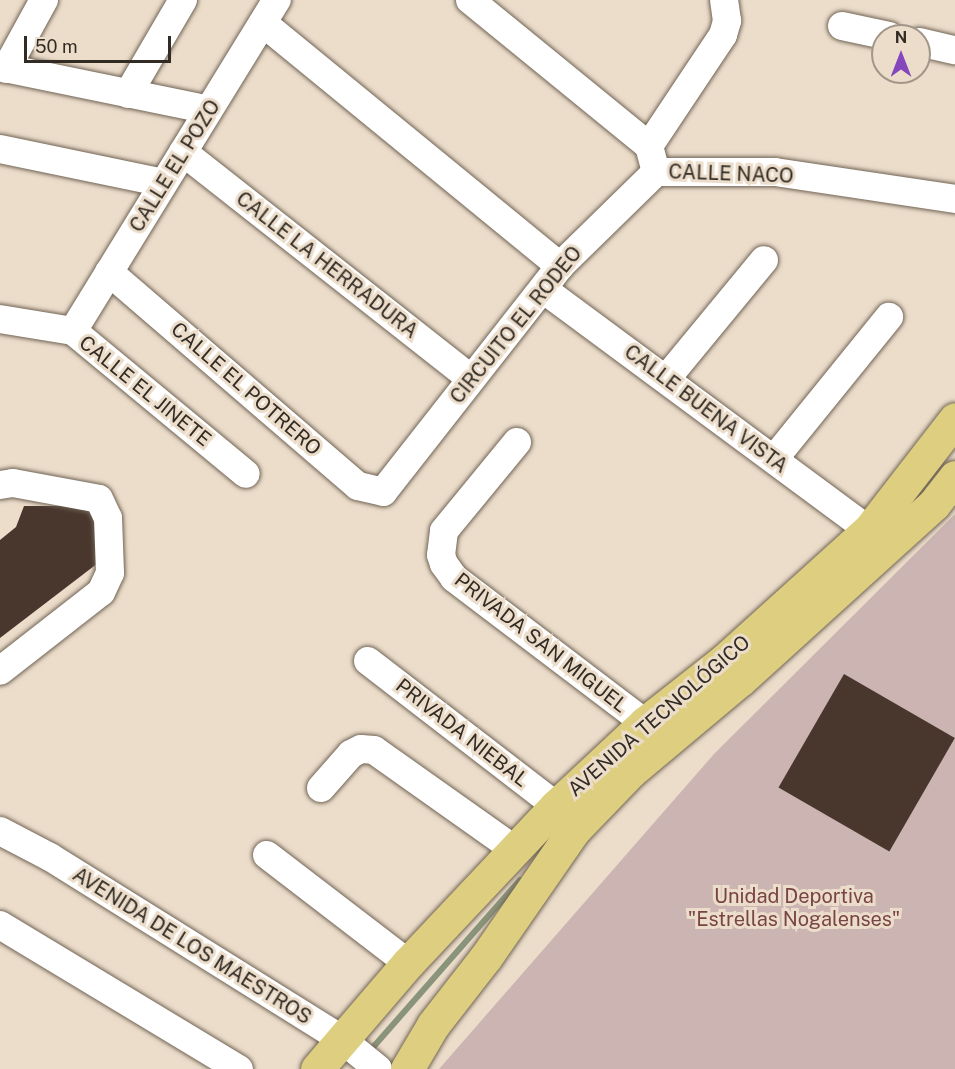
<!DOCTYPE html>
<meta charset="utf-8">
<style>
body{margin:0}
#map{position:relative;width:955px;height:1069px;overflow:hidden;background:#ecddcb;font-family:"Public Sans",sans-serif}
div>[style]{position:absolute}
.green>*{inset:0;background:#ccb4b2}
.stream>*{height:6px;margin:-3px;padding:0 3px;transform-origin:3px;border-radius:3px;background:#8a947a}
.building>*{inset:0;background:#49372e;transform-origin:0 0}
.roads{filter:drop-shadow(0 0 2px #716455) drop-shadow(0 0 2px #716455)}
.minor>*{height:28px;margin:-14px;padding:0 14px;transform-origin:14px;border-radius:14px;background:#fff}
.major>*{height:33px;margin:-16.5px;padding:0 16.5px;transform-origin:16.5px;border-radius:16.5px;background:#ddcf7f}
span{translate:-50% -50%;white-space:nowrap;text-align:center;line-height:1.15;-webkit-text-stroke:6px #ecddcb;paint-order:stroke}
.street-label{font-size:20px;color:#312b24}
.park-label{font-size:20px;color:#784544}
.north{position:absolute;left:871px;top:24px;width:60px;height:60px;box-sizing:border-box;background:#ecddcb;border:2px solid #a19688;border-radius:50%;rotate:0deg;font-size:16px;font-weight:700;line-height:24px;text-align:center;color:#312b24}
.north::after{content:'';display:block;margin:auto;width:21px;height:27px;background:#8547bc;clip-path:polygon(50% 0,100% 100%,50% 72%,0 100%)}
.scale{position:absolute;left:24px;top:36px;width:147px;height:27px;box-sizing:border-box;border:3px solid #312b24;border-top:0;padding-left:8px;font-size:18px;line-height:21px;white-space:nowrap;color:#312b24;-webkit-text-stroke:4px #ecddcb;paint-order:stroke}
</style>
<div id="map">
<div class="green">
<i style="clip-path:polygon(955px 514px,955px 1069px,439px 1069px,714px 754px)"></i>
</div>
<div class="stream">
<i style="left:368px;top:1053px;width:230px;rotate:-48.7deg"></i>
</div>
<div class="building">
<i style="clip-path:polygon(24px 506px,82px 506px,99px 517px,98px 563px,0 638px,0 540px,16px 527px)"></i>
<i style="left:844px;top:674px;width:128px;height:131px;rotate:30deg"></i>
</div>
<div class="roads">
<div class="minor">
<i style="left:470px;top:0;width:231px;rotate:39.2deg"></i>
<i style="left:649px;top:146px;width:27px;rotate:75deg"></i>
<i style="left:263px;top:23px;width:384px;rotate:39.3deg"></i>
<i style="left:842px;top:26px;width:48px;rotate:12deg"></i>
<i style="left:919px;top:42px;width:37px;rotate:13deg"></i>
<i style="left:0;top:67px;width:213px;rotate:11.6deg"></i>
<i style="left:6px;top:69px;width:79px;rotate:-61.2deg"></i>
<i style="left:128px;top:94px;width:109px;rotate:-59.7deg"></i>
<i style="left:649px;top:146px;width:133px;rotate:-56.3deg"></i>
<i style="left:723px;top:35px;width:15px;rotate:-74deg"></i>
<i style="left:727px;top:21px;width:21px;rotate:-98deg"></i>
<i style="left:0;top:149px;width:167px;rotate:11.7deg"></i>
<i style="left:183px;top:152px;width:367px;rotate:38.2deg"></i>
<i style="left:656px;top:172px;width:119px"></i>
<i style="left:775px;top:172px;width:182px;rotate:8.5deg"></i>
<i style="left:109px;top:272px;width:328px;rotate:40.7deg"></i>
<i style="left:358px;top:486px;width:26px;rotate:13deg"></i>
<i style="left:383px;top:492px;width:287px;rotate:-51.9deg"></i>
<i style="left:560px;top:266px;width:134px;rotate:-44.4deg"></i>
<i style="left:543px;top:289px;width:405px;rotate:36.5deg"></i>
<i style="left:0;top:319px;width:74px;rotate:9.3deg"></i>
<i style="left:73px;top:331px;width:224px;rotate:39.6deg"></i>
<i style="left:73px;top:331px;width:389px;rotate:-58.4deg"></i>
<i style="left:666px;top:379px;width:154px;rotate:-50.5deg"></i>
<i style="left:517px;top:442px;width:115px;rotate:129.4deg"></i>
<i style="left:444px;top:531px;width:24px;rotate:97deg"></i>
<i style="left:441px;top:555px;width:9px;rotate:72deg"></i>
<i style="left:444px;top:564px;width:17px;rotate:54deg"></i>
<i style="left:454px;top:578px;width:240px;rotate:37.2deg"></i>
<i style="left:774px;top:459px;width:183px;rotate:-51deg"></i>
<i style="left:0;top:485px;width:13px;rotate:-9deg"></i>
<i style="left:13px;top:483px;width:87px;rotate:10.5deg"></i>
<i style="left:99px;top:499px;width:21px;rotate:65deg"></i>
<i style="left:108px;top:518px;width:55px;rotate:87.9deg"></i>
<i style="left:110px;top:573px;width:21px;rotate:115deg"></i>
<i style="left:101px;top:592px;width:128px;rotate:142deg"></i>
<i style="left:368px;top:661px;width:237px;rotate:37.6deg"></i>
<i style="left:321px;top:788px;width:45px;rotate:-48.6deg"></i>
<i style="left:351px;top:754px;width:11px;rotate:-27deg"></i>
<i style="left:361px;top:749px;width:13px;rotate:4deg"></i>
<i style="left:374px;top:750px;width:173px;rotate:35.3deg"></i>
<i style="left:0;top:831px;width:56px;rotate:27.5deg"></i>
<i style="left:50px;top:857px;width:342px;rotate:32deg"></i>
<i style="left:340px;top:1038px;width:49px;rotate:39.2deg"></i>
<i style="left:267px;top:855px;width:178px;rotate:37.5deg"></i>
<i style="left:0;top:925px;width:279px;rotate:31.1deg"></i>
</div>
<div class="major">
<i style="left:317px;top:1069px;width:140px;rotate:-49.4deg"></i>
<i style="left:408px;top:963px;width:216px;rotate:-46.7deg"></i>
<i style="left:556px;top:806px;width:122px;rotate:-43deg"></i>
<i style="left:645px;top:723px;width:103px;rotate:-38.3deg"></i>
<i style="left:726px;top:659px;width:193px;rotate:-42.1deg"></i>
<i style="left:869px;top:530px;width:140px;rotate:-52.2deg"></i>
<i style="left:407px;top:1069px;width:51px;rotate:-59.4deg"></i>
<i style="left:433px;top:1025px;width:86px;rotate:-52.1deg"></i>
<i style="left:486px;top:957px;width:155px;rotate:-55.3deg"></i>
<i style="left:574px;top:830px;width:82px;rotate:-46deg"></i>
<i style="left:631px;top:771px;width:142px;rotate:-39.9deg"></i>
<i style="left:740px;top:680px;width:262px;rotate:-42.2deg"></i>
<i style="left:934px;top:504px;width:34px;rotate:-52deg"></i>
</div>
</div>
<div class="street-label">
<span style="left:175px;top:166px;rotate:-58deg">CALLE EL POZO</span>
<span style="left:731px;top:174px;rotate:2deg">CALLE NACO</span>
<span style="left:327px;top:265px;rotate:38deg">CALLE LA HERRADURA</span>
<span style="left:516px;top:325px;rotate:-51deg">CIRCUITO EL RODEO</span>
<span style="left:246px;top:389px;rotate:41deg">CALLE EL POTRERO</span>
<span style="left:145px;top:391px;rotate:39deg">CALLE EL JINETE</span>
<span style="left:706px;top:409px;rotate:37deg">CALLE BUENA VISTA</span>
<span style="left:541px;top:643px;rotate:38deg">PRIVADA SAN MIGUEL</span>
<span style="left:659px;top:716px;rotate:-41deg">AVENIDA TECNOLÓGICO</span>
<span style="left:462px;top:733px;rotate:38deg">PRIVADA NIEBAL</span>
<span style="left:192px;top:946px;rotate:32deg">AVENIDA DE LOS MAESTROS</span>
</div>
<div class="park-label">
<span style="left:794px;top:908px">Unidad Deportiva<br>"Estrellas Nogalenses"</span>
</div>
<div class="north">N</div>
<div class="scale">50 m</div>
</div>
